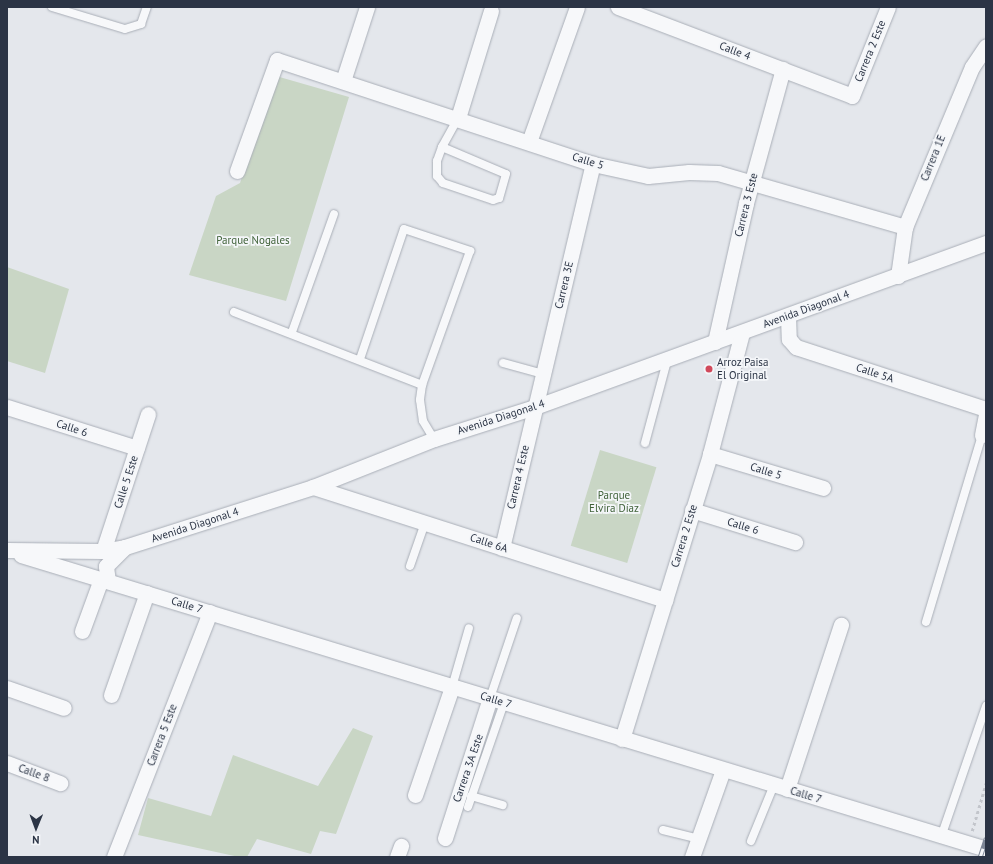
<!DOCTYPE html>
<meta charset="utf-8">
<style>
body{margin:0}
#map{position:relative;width:993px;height:864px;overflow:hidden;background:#e4e7ec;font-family:"PT Sans",sans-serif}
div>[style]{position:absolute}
.green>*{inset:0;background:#c9d6c5;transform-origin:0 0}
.path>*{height:2.5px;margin-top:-1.25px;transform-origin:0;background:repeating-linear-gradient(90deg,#c2c5cb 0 3px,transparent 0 6px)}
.roads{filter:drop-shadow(0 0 1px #a9aeb7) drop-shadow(0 0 1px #a9aeb7)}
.lane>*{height:8px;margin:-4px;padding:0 4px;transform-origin:4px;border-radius:4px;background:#f7f8fa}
.street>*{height:15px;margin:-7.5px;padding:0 7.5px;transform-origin:7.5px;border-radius:7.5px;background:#f7f8fa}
.rail>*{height:4.5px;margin-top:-2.25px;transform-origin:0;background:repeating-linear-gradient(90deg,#f4f6f9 0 9px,#7d8696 0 18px);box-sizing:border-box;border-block:1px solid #7d8696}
.dots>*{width:11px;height:11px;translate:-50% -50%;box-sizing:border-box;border:2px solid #f4f6f9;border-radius:50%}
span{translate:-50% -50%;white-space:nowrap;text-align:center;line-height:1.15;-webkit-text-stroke:3.5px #f4f6f9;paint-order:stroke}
.street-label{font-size:11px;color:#2b3445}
.park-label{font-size:11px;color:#3f6138}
.poi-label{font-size:11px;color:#2b3445}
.left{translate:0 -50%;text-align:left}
.frame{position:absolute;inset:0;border:8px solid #2b3445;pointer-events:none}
.north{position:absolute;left:16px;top:808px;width:40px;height:40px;-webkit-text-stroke:3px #f4f6f9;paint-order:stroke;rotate:181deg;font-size:11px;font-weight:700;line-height:16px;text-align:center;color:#2b3445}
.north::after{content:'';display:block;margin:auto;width:14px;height:18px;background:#2b3445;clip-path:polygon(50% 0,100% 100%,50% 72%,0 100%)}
</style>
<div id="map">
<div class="green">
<i style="clip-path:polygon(276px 76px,349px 97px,286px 301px,189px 275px,216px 196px,240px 183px)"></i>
<i style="clip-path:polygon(7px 267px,69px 289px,45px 373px,7px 361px)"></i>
<i style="left:600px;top:450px;width:59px;height:100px;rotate:17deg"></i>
<i style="clip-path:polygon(353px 728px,373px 736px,336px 834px,320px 831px,311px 854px,257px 839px,247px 857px,239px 857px,138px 835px,148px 798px,211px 816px,233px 755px,318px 786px)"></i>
</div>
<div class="path">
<i style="left:972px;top:831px;width:50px;rotate:-73.7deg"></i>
</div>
<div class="roads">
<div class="lane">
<i style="left:52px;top:7px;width:76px;rotate:16.8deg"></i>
<i style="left:125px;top:29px;width:17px;rotate:-17deg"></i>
<i style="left:141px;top:24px;width:18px;rotate:-71deg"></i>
<i style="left:442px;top:147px;width:69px;rotate:22.9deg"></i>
<i style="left:506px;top:174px;width:25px;rotate:106deg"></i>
<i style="left:499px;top:198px;width:6px;rotate:162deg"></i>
<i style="left:493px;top:200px;width:53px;rotate:-161.2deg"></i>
<i style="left:443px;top:183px;width:9px;rotate:-131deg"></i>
<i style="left:437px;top:176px;width:15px;rotate:-90deg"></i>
<i style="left:437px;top:161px;width:15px;rotate:-70deg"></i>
<i style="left:442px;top:147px;width:33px;rotate:-61deg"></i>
<i style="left:234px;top:312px;width:202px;rotate:21.2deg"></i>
<i style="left:422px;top:385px;width:15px;rotate:98deg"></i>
<i style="left:420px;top:400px;width:21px;rotate:82deg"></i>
<i style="left:423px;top:421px;width:21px;rotate:59deg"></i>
<i style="left:292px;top:332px;width:125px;rotate:-70.4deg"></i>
<i style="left:360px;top:359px;width:137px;rotate:-71.3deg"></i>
<i style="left:404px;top:229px;width:70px;rotate:18.4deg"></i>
<i style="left:470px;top:251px;width:142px;rotate:109.7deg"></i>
<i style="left:503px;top:363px;width:41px;rotate:15.4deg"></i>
<i style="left:645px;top:443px;width:89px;rotate:-75deg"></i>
<i style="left:410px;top:566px;width:46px;rotate:-70.8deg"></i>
<i style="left:926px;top:622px;width:195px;rotate:-73.3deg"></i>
<i style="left:452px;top:687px;width:61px;rotate:-73.9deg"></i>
<i style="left:490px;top:698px;width:84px;rotate:-71.4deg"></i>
<i style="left:471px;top:796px;width:33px;rotate:16deg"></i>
<i style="left:468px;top:807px;width:110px;rotate:-70.9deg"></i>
<i style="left:663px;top:830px;width:37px;rotate:14deg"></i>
<i style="left:941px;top:837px;width:139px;rotate:-71deg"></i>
<i style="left:751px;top:841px;width:61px;rotate:-67.7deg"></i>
</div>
<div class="street">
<i style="left:618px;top:7px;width:250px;rotate:20.8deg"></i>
<i style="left:852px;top:96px;width:96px;rotate:-68deg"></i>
<i style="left:343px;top:81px;width:78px;rotate:-72deg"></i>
<i style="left:458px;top:118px;width:112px;rotate:-72.9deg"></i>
<i style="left:529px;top:142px;width:143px;rotate:-70.4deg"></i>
<i style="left:237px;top:171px;width:118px;rotate:-70.2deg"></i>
<i style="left:277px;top:60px;width:333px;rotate:18.2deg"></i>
<i style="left:593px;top:164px;width:56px;rotate:12.3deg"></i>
<i style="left:648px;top:176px;width:41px;rotate:-5.6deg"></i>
<i style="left:689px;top:172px;width:29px;rotate:2deg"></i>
<i style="left:718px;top:173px;width:195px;rotate:16.1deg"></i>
<i style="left:898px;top:276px;width:49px;rotate:-81.9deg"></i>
<i style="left:905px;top:227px;width:173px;rotate:-67.3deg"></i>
<i style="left:972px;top:67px;width:25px;rotate:-56deg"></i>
<i style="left:788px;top:316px;width:23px;rotate:88deg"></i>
<i style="left:789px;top:339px;width:11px;rotate:49deg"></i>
<i style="left:796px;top:347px;width:200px;rotate:18.1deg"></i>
<i style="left:715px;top:342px;width:142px;rotate:-77.4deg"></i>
<i style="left:746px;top:203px;width:139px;rotate:-74.6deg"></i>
<i style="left:7px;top:407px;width:136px;rotate:17.5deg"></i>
<i style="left:982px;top:435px;width:20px;rotate:-79deg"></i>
<i style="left:710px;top:454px;width:118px;rotate:16.7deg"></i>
<i style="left:313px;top:487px;width:370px;rotate:17.8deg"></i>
<i style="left:692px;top:510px;width:108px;rotate:17.3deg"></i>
<i style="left:502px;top:548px;width:395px;rotate:-76.7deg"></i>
<i style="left:7px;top:550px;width:96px;rotate:0.6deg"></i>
<i style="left:103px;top:551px;width:22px;rotate:-10deg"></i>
<i style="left:125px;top:547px;width:197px;rotate:-17.7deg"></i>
<i style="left:313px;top:487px;width:130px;rotate:-21.6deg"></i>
<i style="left:434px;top:439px;width:106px;rotate:-17.6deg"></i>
<i style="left:535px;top:407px;width:480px;rotate:-20deg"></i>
<i style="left:103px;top:551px;width:144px;rotate:-71.8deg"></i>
<i style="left:21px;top:555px;width:1009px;rotate:16.94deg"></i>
<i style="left:108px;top:581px;width:15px;rotate:-98deg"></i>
<i style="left:106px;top:566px;width:27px;rotate:-45deg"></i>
<i style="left:82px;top:631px;width:55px;rotate:-69.9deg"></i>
<i style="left:7px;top:688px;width:60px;rotate:19.3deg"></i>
<i style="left:111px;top:695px;width:108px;rotate:-70.6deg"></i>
<i style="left:622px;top:739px;width:298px;rotate:-72.8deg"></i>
<i style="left:710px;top:454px;width:125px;rotate:-75.2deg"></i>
<i style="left:7px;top:763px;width:57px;rotate:20.7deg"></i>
<i style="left:787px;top:789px;width:173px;rotate:-71.8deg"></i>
<i style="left:415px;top:795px;width:114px;rotate:-71.1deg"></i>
<i style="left:445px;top:838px;width:147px;rotate:-72.2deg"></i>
<i style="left:114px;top:857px;width:263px;rotate:-68.6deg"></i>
<i style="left:397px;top:857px;width:12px;rotate:-70deg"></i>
<i style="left:692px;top:857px;width:92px;rotate:-70.4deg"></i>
</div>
</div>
<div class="rail">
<i style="left:980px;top:857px;width:20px;rotate:-72deg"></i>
</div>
<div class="dots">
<i style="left:709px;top:369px;background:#d1495b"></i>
</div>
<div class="street-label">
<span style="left:735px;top:51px;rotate:21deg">Calle 4</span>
<span style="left:870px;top:51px;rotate:-68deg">Carrera 2 Este</span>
<span style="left:933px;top:158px;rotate:-68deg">Carrera 1E</span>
<span style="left:588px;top:161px;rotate:17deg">Calle 5</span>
<span style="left:746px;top:205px;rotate:-76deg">Carrera 3 Este</span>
<span style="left:564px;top:285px;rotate:-77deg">Carrera 3E</span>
<span style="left:806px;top:309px;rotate:-20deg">Avenida Diagonal 4</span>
<span style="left:875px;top:373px;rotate:18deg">Calle 5A</span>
<span style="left:501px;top:417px;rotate:-18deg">Avenida Diagonal 4</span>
<span style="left:72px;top:428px;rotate:18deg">Calle 6</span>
<span style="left:766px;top:471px;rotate:17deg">Calle 5</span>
<span style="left:518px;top:477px;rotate:-77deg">Carrera 4 Este</span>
<span style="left:126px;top:482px;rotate:-72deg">Calle 5 Este</span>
<span style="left:195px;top:525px;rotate:-18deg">Avenida Diagonal 4</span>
<span style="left:743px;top:526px;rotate:17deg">Calle 6</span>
<span style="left:684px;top:536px;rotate:-73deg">Carrera 2 Este</span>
<span style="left:489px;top:543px;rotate:18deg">Calle 6A</span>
<span style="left:187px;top:605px;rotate:17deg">Calle 7</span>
<span style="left:496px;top:700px;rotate:17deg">Calle 7</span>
<span style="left:162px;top:735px;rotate:-69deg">Carrera 5 Este</span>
<span style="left:468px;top:768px;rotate:-71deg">Carrera 3A Este</span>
<span style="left:34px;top:773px;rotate:20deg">Calle 8</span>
<span style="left:806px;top:795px;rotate:17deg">Calle 7</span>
</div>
<div class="park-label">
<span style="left:253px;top:240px">Parque Nogales</span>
<span style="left:614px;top:502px">Parque<br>Elvira Díaz</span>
</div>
<div class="poi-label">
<span class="left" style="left:717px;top:369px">Arroz Paisa<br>El Original</span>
</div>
<div class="frame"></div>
<div class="north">N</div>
</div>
